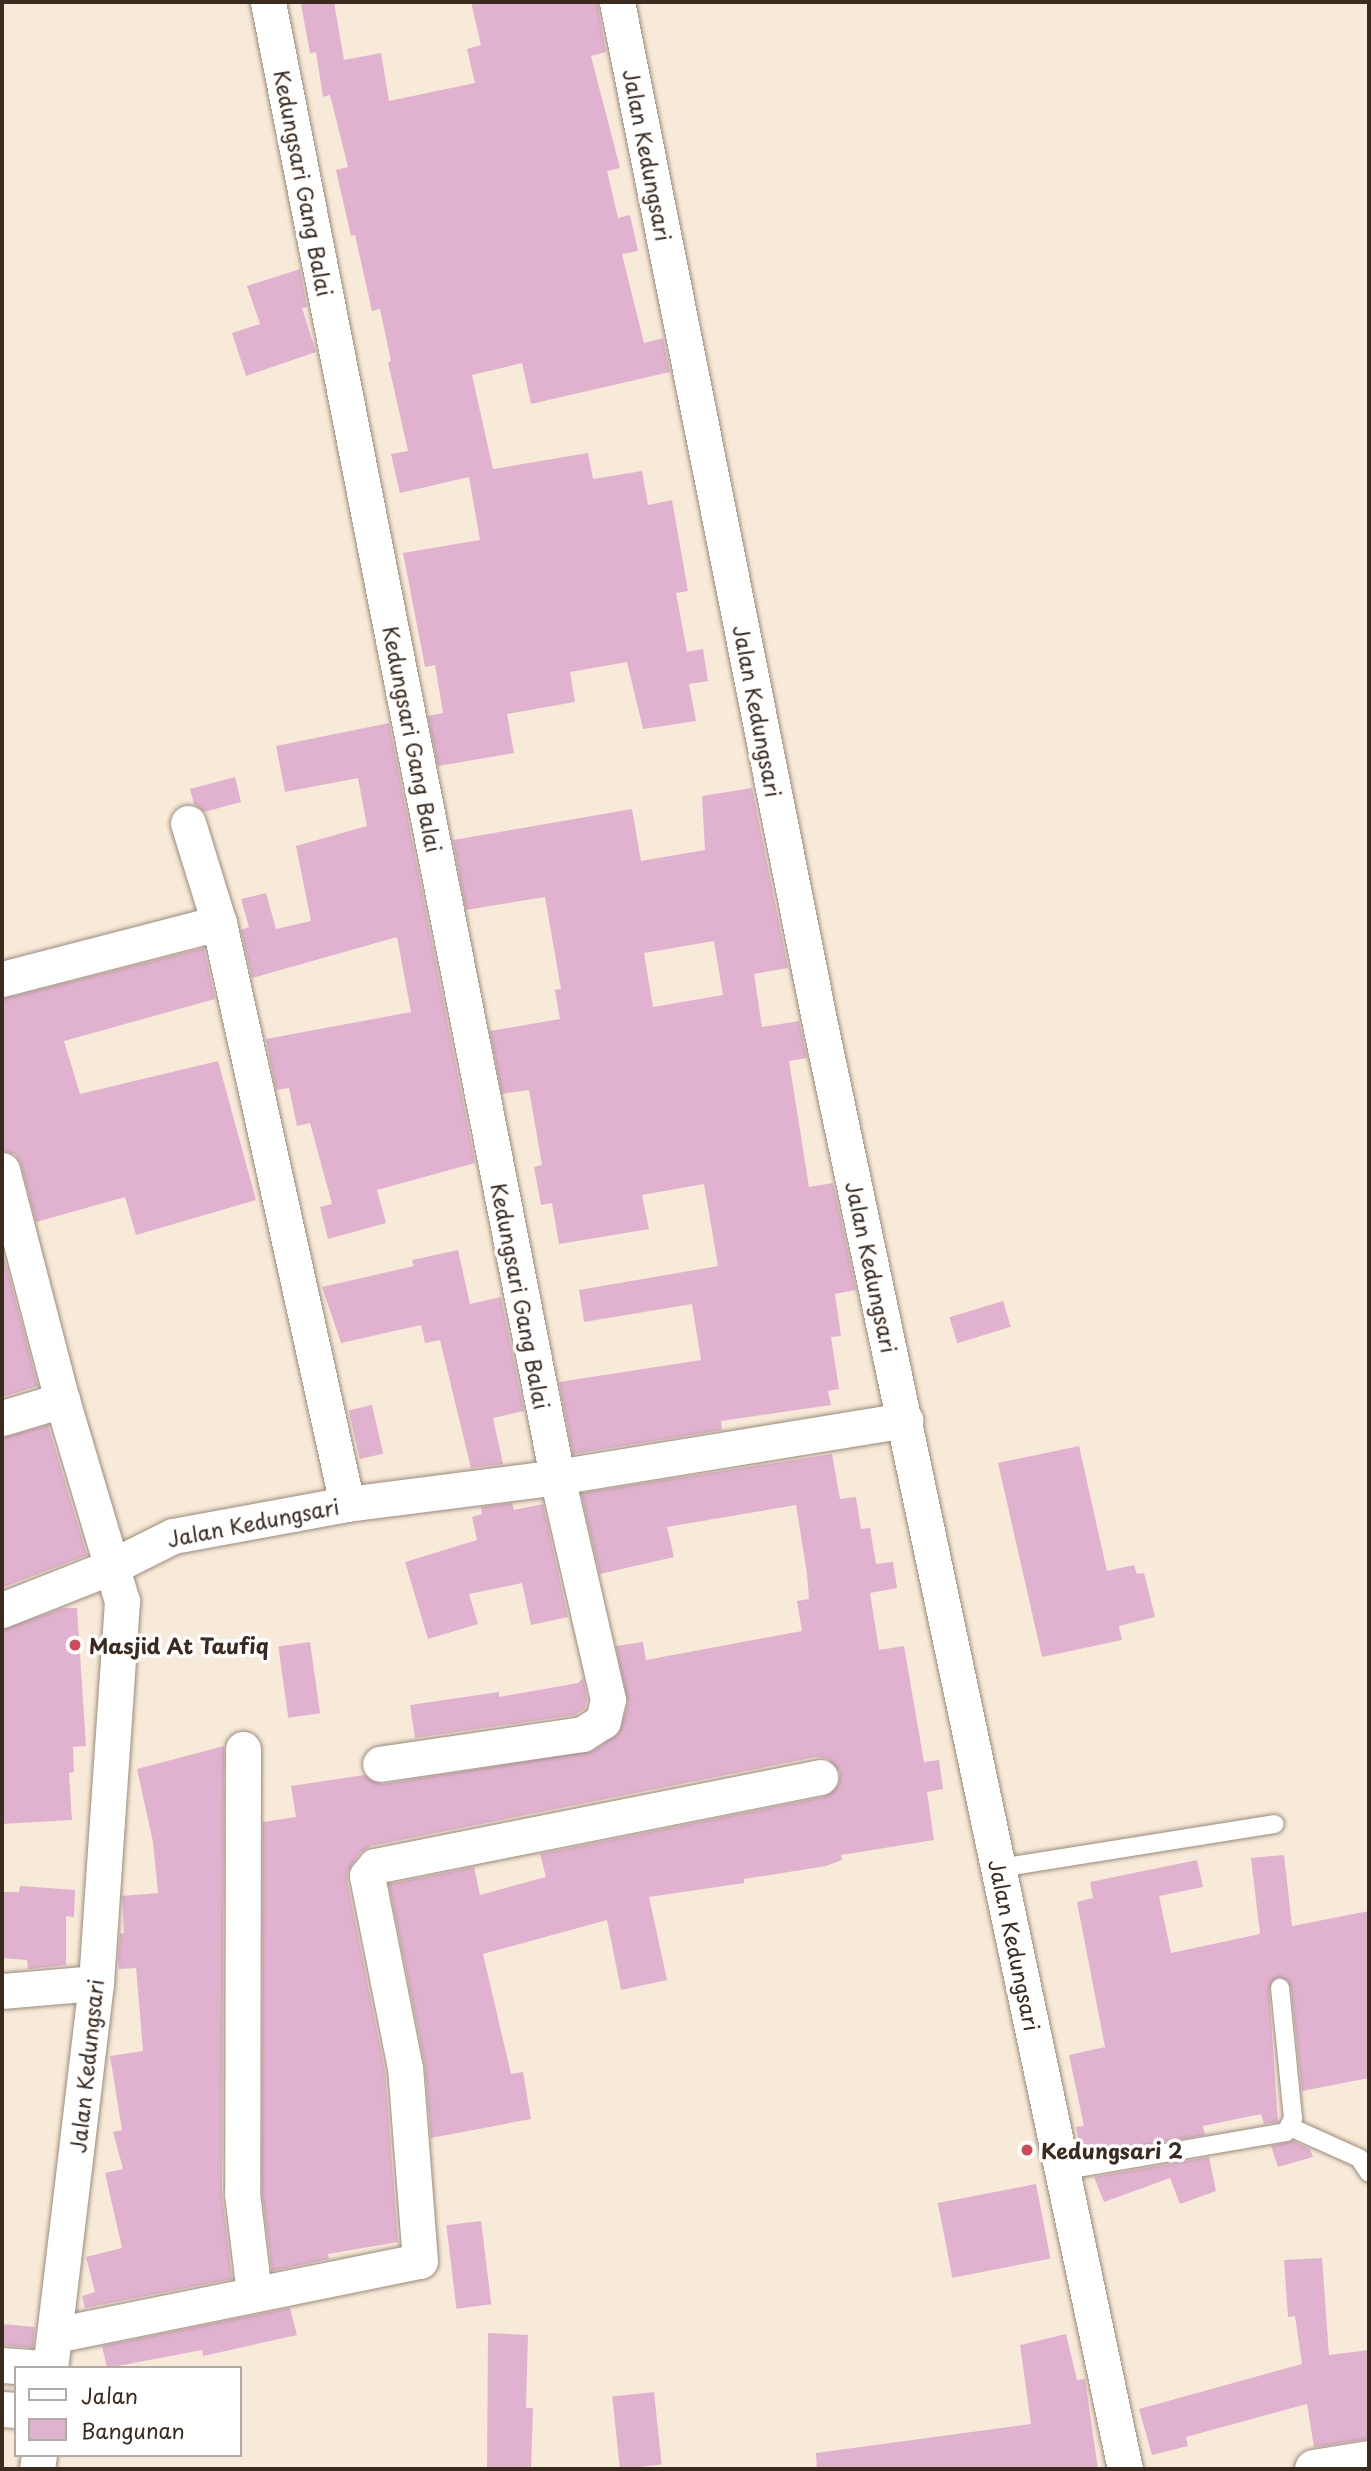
<!DOCTYPE html>
<style>
body{margin:0}
#map{position:relative;width:1371px;height:2471px;overflow:hidden;background:#f8ead8;font-family:"Playpen Sans",sans-serif}
div>[style]{position:absolute}
.building>*{inset:0;background:#e1b2cf;transform-origin:0 0}
.roads{filter:drop-shadow(0 0 2px #9a8a7b) drop-shadow(0 0 2px #9a8a7b)}
.lane>*{height:18px;margin:-9px;padding:0 9px;transform-origin:9px;border-radius:9px;background:#fff}
.street>*{height:35px;margin:-17.5px;padding:0 17.5px;transform-origin:17.5px;border-radius:17.5px;background:#fff}
.secondary>*{height:38px;margin:-19px;padding:0 19px;transform-origin:19px;border-radius:19px;background:#fff}
.dots>*{width:19px;height:19px;translate:-50% -50%;box-sizing:border-box;border:4px solid #fff;border-radius:50%}
span{translate:-50% -50%;white-space:nowrap;text-align:center;line-height:1.15;-webkit-text-stroke:7px #fff;paint-order:stroke}
.street-label{font-size:21px;color:#3b2a1e}
.poi-label{font-size:21px;color:#3b2a1e;font-weight:700}
.left{translate:0 -50%;text-align:left}
.frame{position:absolute;inset:0;border:4px solid #3b2a1e;pointer-events:none}
.legend{position:absolute;left:14px;top:2366px;width:228px;height:91px;box-sizing:border-box;background:#fff;border:2px solid #b1aaa5;margin:0;padding:9px 12px;list-style:none;font-size:21px;color:#3b2a1e}
.legend li{display:flex;align-items:center;gap:14px;height:35px}
.legend b{width:35px;border:2px solid #b1aaa5}
</style>
<div id="map">
<div class="building">
<i style="clip-path:polygon(334px 2px,344px 60px,381px 53px,389px 101px,475px 83px,467px 49px,481px 45px,471px 2px,597px 2px,606px 52px,591px 56px,620px 168px,607px 171px,618px 218px,630px 215px,638px 251px,622px 254px,644px 343px,663px 338px,670px 372px,531px 404px,522px 363px,472px 375px,493px 469px,588px 453px,593px 479px,642px 471px,648px 505px,672px 500px,688px 591px,676px 593px,687px 652px,703px 649px,708px 681px,689px 684px,696px 721px,643px 729px,627px 662px,570px 672px,575px 702px,507px 714px,514px 753px,438px 766px,428px 716px,443px 713px,435px 665px,425px 667px,403px 553px,480px 540px,469px 477px,400px 493px,391px 454px,408px 451px,388px 362px,391px 361px,380px 309px,372px 311px,355px 235px,351px 236px,336px 170px,348px 167px,330px 95px,323px 97px,316px 52px,310px 53px,301px 4px)"></i>
<i style="clip-path:polygon(300px 269px,307px 307px,302px 308px,316px 352px,246px 376px,232px 333px,260px 324px,247px 286px)"></i>
<i style="clip-path:polygon(389px 723px,475px 1163px,377px 1190px,386px 1223px,328px 1239px,320px 1207px,332px 1204px,310px 1123px,297px 1126px,289px 1088px,276px 1090px,266px 1039px,411px 1012px,397px 937px,252px 978px,241px 930px,249px 927px,241px 899px,266px 893px,276px 929px,311px 921px,296px 846px,367px 826px,358px 778px,285px 792px,276px 746px)"></i>
<i style="clip-path:polygon(235px 777px,241px 802px,204px 812px,194px 804px,190px 789px)"></i>
<i style="clip-path:polygon(evenodd,752px 788px,788px 968px,754px 974px,762px 1027px,799px 1021px,807px 1058px,789px 1061px,809px 1187px,833px 1183px,856px 1290px,835px 1294px,841px 1336px,831px 1337px,839px 1389px,828px 1391px,831px 1405px,721px 1421px,722px 1430px,573px 1454px,559px 1382px,701px 1360px,692px 1304px,584px 1322px,579px 1290px,718px 1266px,704px 1184px,642px 1195px,649px 1229px,559px 1244px,552px 1203px,541px 1205px,534px 1167px,542px 1165px,529px 1090px,502px 1094px,490px 1031px,560px 1019px,555px 990px,561px 989px,545px 897px,466px 910px,453px 840px,632px 809px,641px 861px,705px 850px,702px 796px,752px 788px,714px 941px,723px 995px,653px 1007px,644px 953px,714px 941px)"></i>
<i style="clip-path:polygon(204px 948px,215px 999px,64px 1041px,80px 1094px,218px 1061px,256px 1200px,136px 1235px,125px 1197px,36px 1222px,21px 1164px,16px 1155px,2px 1150px,2px 999px)"></i>
<i style="clip-path:polygon(2px 1249px,38px 1386px,2px 1397px)"></i>
<i style="clip-path:polygon(458px 1250px,470px 1304px,501px 1297px,524px 1411px,493px 1418px,503px 1464px,471px 1468px,440px 1340px,425px 1343px,421px 1325px,341px 1343px,322px 1287px,414px 1266px,412px 1260px)"></i>
<i style="left:1003px;top:1301px;width:27px;height:56px;rotate:73deg"></i>
<i style="left:372px;top:1405px;width:50px;height:24px;rotate:77deg"></i>
<i style="clip-path:polygon(48px 1425px,87px 1555px,2px 1588px,2px 1438px)"></i>
<i style="clip-path:polygon(1079px 1446px,1107px 1571px,1134px 1565px,1137px 1574px,1144px 1573px,1155px 1617px,1119px 1626px,1122px 1640px,1042px 1657px,998px 1463px)"></i>
<i style="clip-path:polygon(832px 1454px,840px 1499px,856px 1497px,861px 1529px,870px 1528px,876px 1564px,893px 1562px,897px 1588px,870px 1593px,879px 1650px,904px 1646px,924px 1762px,939px 1760px,943px 1789px,927px 1792px,934px 1840px,841px 1855px,842px 1860px,826px 1866px,744px 1879px,744px 1883px,649px 1897px,667px 1980px,621px 1990px,607px 1920px,483px 1954px,511px 2074px,523px 2072px,531px 2119px,431px 2138px,425px 2064px,389px 1884px,474px 1867px,480px 1895px,546px 1877px,540px 1854px,824px 1797px,839px 1784px,840px 1772px,827px 1758px,816px 1757px,371px 1846px,360px 1853px,348px 1871px,347px 1880px,385px 2071px,398px 2242px,328px 2254px,329px 2259px,272px 2271px,262px 2192px,263px 1822px,296px 1817px,291px 1786px,364px 1775px,383px 1784px,593px 1751px,619px 1733px,628px 1703px,616px 1646px,643px 1642px,646px 1660px,802px 1631px,797px 1601px,809px 1599px,807px 1574px,796px 1505px,667px 1527px,674px 1557px,600px 1574px,581px 1493px)"></i>
<i style="clip-path:polygon(512px 1503px,514px 1510px,543px 1504px,568px 1617px,531px 1625px,522px 1583px,469px 1594px,478px 1624px,428px 1639px,405px 1562px,477px 1540px,472px 1517px,482px 1514px,481px 1507px)"></i>
<i style="clip-path:polygon(63px 1608px,77px 1608px,86px 1746px,73px 1747px,74px 1772px,69px 1773px,72px 1820px,2px 1824px,2px 1630px)"></i>
<i style="left:310px;top:1642px;width:72px;height:32px;rotate:82deg"></i>
<i style="clip-path:polygon(583px 1678px,587px 1699px,585px 1708px,575px 1715px,415px 1738px,410px 1705px,499px 1692px,499px 1697px,578px 1683px)"></i>
<i style="clip-path:polygon(224px 1746px,222px 2193px,232px 2279px,85px 2308px,82px 2296px,95px 2292px,86px 2257px,122px 2248px,105px 2173px,123px 2169px,113px 2132px,122px 2130px,110px 2056px,143px 2051px,136px 1968px,119px 1969px,118px 1958px,120px 1934px,124px 1933px,122px 1896px,158px 1893px,153px 1842px,137px 1769px)"></i>
<i style="clip-path:polygon(1284px 1855px,1292px 1926px,1369px 1911px,1369px 2078px,1302px 2091px,1291px 1987px,1278px 1977px,1269px 1989px,1278px 2122px,1264px 2124px,1261px 2114px,1203px 2126px,1205px 2135px,1082px 2156px,1076px 2127px,1084px 2126px,1069px 2055px,1105px 2047px,1077px 1902px,1093px 1898px,1090px 1882px,1197px 1860px,1203px 1887px,1159px 1896px,1171px 1953px,1260px 1934px,1251px 1858px)"></i>
<i style="clip-path:polygon(20px 1886px,75px 1890px,74px 1917px,66px 1916px,66px 1965px,28px 1969px,27px 1960px,2px 1958px,2px 1892px,19px 1892px)"></i>
<i style="clip-path:polygon(1293px 2141px,1310px 2149px,1313px 2157px,1278px 2167px,1271px 2146px)"></i>
<i style="clip-path:polygon(1209px 2157px,1216px 2191px,1180px 2204px,1170px 2178px,1104px 2202px,1094px 2177px)"></i>
<i style="left:1036px;top:2184px;width:76px;height:100px;rotate:79deg"></i>
<i style="left:481px;top:2221px;width:84px;height:35px;rotate:83deg"></i>
<i style="clip-path:polygon(1322px 2258px,1329px 2355px,1369px 2350px,1369px 2439px,1314px 2447px,1307px 2404px,1186px 2437px,1188px 2446px,1152px 2455px,1139px 2409px,1302px 2364px,1295px 2316px,1288px 2317px,1284px 2260px)"></i>
<i style="clip-path:polygon(290px 2308px,297px 2335px,203px 2356px,202px 2350px,107px 2368px,102px 2346px)"></i>
<i style="left:2px;top:2324px;width:33px;height:21px;rotate:5deg"></i>
<i style="clip-path:polygon(488px 2333px,528px 2335px,526px 2408px,533px 2408px,531px 2469px,487px 2469px)"></i>
<i style="clip-path:polygon(1066px 2334px,1077px 2380px,1085px 2379px,1098px 2469px,817px 2469px,816px 2453px,1031px 2424px,1020px 2345px)"></i>
<i style="left:654px;top:2392px;width:73px;height:42px;rotate:84deg"></i>
</div>
<div class="roads">
<div class="lane">
<i style="left:1000px;top:1868px;width:278px;rotate:-9.1deg"></i>
<i style="left:1290px;top:2127px;width:76px;rotate:24.2deg"></i>
<i style="left:1359px;top:2158px;width:18px;rotate:56deg"></i>
<i style="left:1061px;top:2171px;width:228px;rotate:-9.8deg"></i>
<i style="left:1286px;top:2132px;width:16px;rotate:-63deg"></i>
<i style="left:1293px;top:2118px;width:131px;rotate:-95.7deg"></i>
</div>
<div class="street">
<i style="left:268px;top:2px;width:1503px;rotate:78.91deg"></i>
<i style="left:557px;top:1477px;width:228px;rotate:77.1deg"></i>
<i style="left:608px;top:1699px;width:23px;rotate:103deg"></i>
<i style="left:603px;top:1721px;width:25px;rotate:148deg"></i>
<i style="left:582px;top:1734px;width:204px;rotate:171.6deg"></i>
<i style="left:617px;top:2px;width:1047px;rotate:78.77deg"></i>
<i style="left:821px;top:1029px;width:1472px;rotate:78.08deg"></i>
<i style="left:188px;top:823px;width:105px;rotate:72.8deg"></i>
<i style="left:219px;top:923px;width:595px;rotate:77.58deg"></i>
<i style="left:2px;top:979px;width:224px;rotate:-14.5deg"></i>
<i style="left:2px;top:1170px;width:238px;rotate:75.4deg"></i>
<i style="left:2px;top:1418px;width:63px;rotate:-16.7deg"></i>
<i style="left:62px;top:1400px;width:210px;rotate:73.4deg"></i>
<i style="left:122px;top:1601px;width:383px;rotate:93.9deg"></i>
<i style="left:96px;top:1983px;width:388px;rotate:96.8deg"></i>
<i style="left:2px;top:1610px;width:119px;rotate:-21.6deg"></i>
<i style="left:113px;top:1566px;width:67px;rotate:-26.6deg"></i>
<i style="left:173px;top:1536px;width:177px;rotate:-10.4deg"></i>
<i style="left:347px;top:1504px;width:212px;rotate:-7.3deg"></i>
<i style="left:557px;top:1477px;width:353px;rotate:-9.3deg"></i>
<i style="left:243px;top:1749px;width:444px;rotate:90.1deg"></i>
<i style="left:242px;top:2193px;width:101px;rotate:83.2deg"></i>
<i style="left:2px;top:1991px;width:94px;rotate:-4.9deg"></i>
<i style="left:55px;top:2335px;width:372px;rotate:-11.5deg"></i>
<i style="left:420px;top:2261px;width:194px;rotate:-94.4deg"></i>
<i style="left:405px;top:2068px;width:196px;rotate:-101.2deg"></i>
<i style="left:367px;top:1876px;width:13px;rotate:-51deg"></i>
<i style="left:375px;top:1866px;width:454px;rotate:-11.3deg"></i>
<i style="left:2px;top:2365px;width:41px;rotate:4.2deg"></i>
<i style="left:2px;top:2409px;width:14px;rotate:4deg"></i>
<i style="left:37px;top:2469px;width:14px;rotate:-82deg"></i>
</div>
<div class="secondary">
<i style="left:1314px;top:2469px;width:56px;rotate:-9.3deg"></i>
</div>
</div>
<div class="dots">
<i style="left:75px;top:1645px;background:#d1495b"></i>
<i style="left:1027px;top:2150px;background:#d1495b"></i>
</div>
<div class="street-label">
<span style="left:648px;top:155px;rotate:79deg">Jalan Kedungsari</span>
<span style="left:304px;top:183px;rotate:79deg">Kedungsari Gang Balai</span>
<span style="left:758px;top:711px;rotate:79deg">Jalan Kedungsari</span>
<span style="left:413px;top:739px;rotate:79deg">Kedungsari Gang Balai</span>
<span style="left:872px;top:1267px;rotate:78deg">Jalan Kedungsari</span>
<span style="left:521px;top:1296px;rotate:79deg">Kedungsari Gang Balai</span>
<span style="left:253px;top:1522px;rotate:-11deg">Jalan Kedungsari</span>
<span style="left:1015px;top:1945px;rotate:78deg">Jalan Kedungsari</span>
<span style="left:86px;top:2066px;rotate:-84deg">Jalan Kedungsari</span>
</div>
<div class="poi-label">
<span class="left" style="left:89px;top:1645px">Masjid At Taufiq</span>
<span class="left" style="left:1041px;top:2150px">Kedungsari 2</span>
</div>
<div class="frame"></div>
<ul class="legend">
<li><b style="height:9px;background:#fff"></b>Jalan</li>
<li><b style="height:19px;background:#e1b2cf"></b>Bangunan</li>
</ul>
</div>
